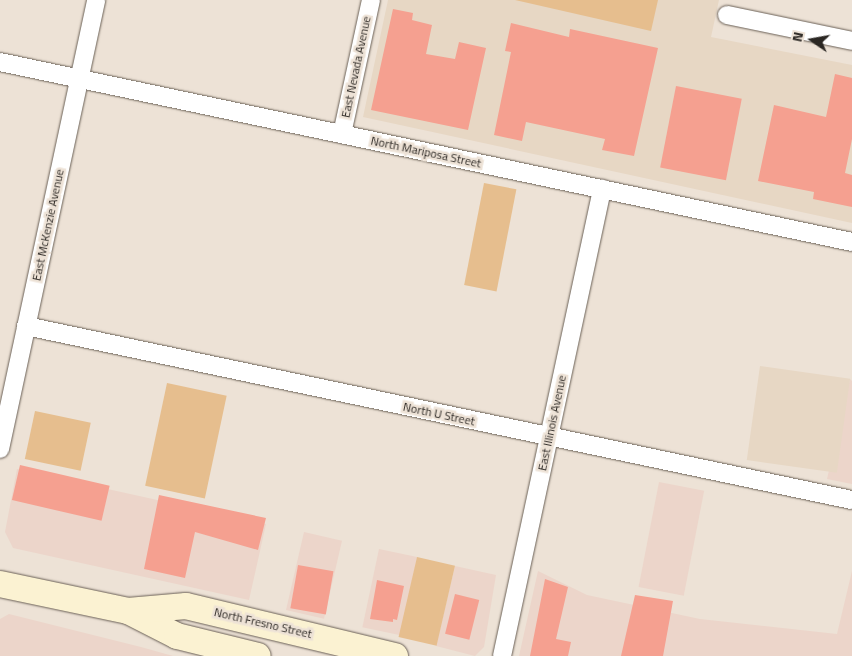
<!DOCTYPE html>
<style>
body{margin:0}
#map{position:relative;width:852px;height:656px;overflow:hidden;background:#ede2d6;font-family:"Titillium Web",sans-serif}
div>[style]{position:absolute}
.commercial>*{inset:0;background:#ecd5ca;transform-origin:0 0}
.built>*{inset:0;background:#e7d7c4;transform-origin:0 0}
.green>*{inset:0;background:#e6be8e;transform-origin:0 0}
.building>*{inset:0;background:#f5a090;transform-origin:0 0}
.roads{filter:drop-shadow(0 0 1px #6a6056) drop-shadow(0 0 1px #6a6056)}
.street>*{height:18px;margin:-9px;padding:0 9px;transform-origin:9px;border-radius:9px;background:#fff}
.secondary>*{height:26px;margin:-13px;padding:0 13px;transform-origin:13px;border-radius:13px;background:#fbf2d2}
span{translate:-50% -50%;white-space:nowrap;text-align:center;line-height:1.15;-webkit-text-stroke:5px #ede2d6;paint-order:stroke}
.street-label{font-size:12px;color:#2b2723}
.north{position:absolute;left:787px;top:15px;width:50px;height:50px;-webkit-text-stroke:4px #ede2d6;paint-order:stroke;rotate:282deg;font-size:14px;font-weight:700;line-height:20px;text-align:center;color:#2b2723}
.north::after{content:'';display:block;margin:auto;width:18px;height:22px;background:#2b2723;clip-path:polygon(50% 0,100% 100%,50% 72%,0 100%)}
</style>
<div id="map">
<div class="commercial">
<i style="clip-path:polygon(850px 379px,852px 381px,852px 484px,827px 479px)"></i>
<i style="clip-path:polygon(17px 469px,266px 524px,249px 600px,13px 548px,5px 532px)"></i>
<i style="left:659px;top:482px;width:46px;height:107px;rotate:11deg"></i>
<i style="left:304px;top:532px;width:39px;height:80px;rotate:13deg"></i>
<i style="left:379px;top:549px;width:39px;height:80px;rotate:12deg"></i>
<i style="clip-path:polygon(455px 566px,496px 575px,484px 647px,475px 656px,436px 646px)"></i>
<i style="clip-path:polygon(538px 571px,587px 595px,700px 619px,837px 634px,852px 571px,852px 656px,519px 656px)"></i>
<i style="clip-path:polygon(9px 614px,141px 647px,173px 656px,0 656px,0 619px)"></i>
</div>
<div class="built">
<i style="clip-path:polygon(388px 0,719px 0,711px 37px,852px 65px,852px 223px,363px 117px)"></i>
<i style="left:760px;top:366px;width:91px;height:95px;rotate:8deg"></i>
</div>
<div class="green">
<i style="clip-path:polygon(515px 0,658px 0,651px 31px)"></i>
<i style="left:484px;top:183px;width:33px;height:104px;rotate:11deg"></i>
<i style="left:167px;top:383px;width:61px;height:105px;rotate:12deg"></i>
<i style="left:35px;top:411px;width:57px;height:49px;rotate:12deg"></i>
<i style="left:417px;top:557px;width:39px;height:82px;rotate:13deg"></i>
</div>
<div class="building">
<i style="clip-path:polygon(393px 9px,413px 13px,412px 20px,432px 25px,426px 54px,455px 59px,459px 42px,486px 48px,468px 130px,371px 110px)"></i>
<i style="clip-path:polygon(511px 23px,569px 37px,570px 29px,658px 48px,634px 156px,602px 150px,605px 139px,526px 122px,522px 141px,494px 135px,511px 52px,505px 51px)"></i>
<i style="clip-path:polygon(835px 74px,852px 78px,852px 139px,845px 173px,852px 175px,852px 207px,813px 199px,814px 192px,758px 181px,774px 105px,826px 117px)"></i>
<i style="left:676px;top:86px;width:67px;height:83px;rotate:11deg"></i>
<i style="left:20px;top:465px;width:92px;height:36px;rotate:13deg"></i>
<i style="clip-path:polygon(159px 495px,266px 518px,258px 550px,195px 532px,185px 578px,144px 569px)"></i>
<i style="left:298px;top:565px;width:36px;height:44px;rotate:10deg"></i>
<i style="clip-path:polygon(545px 579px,568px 587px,556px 639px,571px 642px,568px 656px,530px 656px)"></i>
<i style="clip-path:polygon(377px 580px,404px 586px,397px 620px,393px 619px,393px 622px,370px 619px)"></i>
<i style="left:455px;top:594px;width:25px;height:41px;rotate:14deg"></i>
<i style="clip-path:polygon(635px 595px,673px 601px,663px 656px,621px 656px)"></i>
</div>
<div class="roads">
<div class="street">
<i style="left:727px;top:15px;width:128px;rotate:11.7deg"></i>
<i style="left:0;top:62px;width:871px;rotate:11.93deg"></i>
<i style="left:342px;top:134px;width:137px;rotate:-77.8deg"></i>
<i style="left:26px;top:326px;width:844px;rotate:11.9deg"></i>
<i style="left:0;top:449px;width:459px;rotate:-77.9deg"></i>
<i style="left:502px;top:656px;width:478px;rotate:-77.9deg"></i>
</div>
<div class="secondary">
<i style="left:0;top:584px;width:131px;rotate:11.9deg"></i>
<i style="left:128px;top:611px;width:55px;rotate:27deg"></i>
<i style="left:177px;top:636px;width:83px;rotate:13.9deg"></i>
<i style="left:128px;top:611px;width:58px;rotate:-4.9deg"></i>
<i style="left:186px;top:606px;width:215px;rotate:13.5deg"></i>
</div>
</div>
<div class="street-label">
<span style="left:356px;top:67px;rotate:-78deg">East Nevada Avenue</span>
<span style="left:426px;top:152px;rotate:12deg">North Mariposa Street</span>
<span style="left:48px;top:225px;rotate:-78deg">East McKenzie Avenue</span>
<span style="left:439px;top:414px;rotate:12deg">North U Street</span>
<span style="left:552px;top:423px;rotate:-78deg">East Illinois Avenue</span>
<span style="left:263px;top:623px;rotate:13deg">North Fresno Street</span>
</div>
<div class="north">N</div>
</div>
